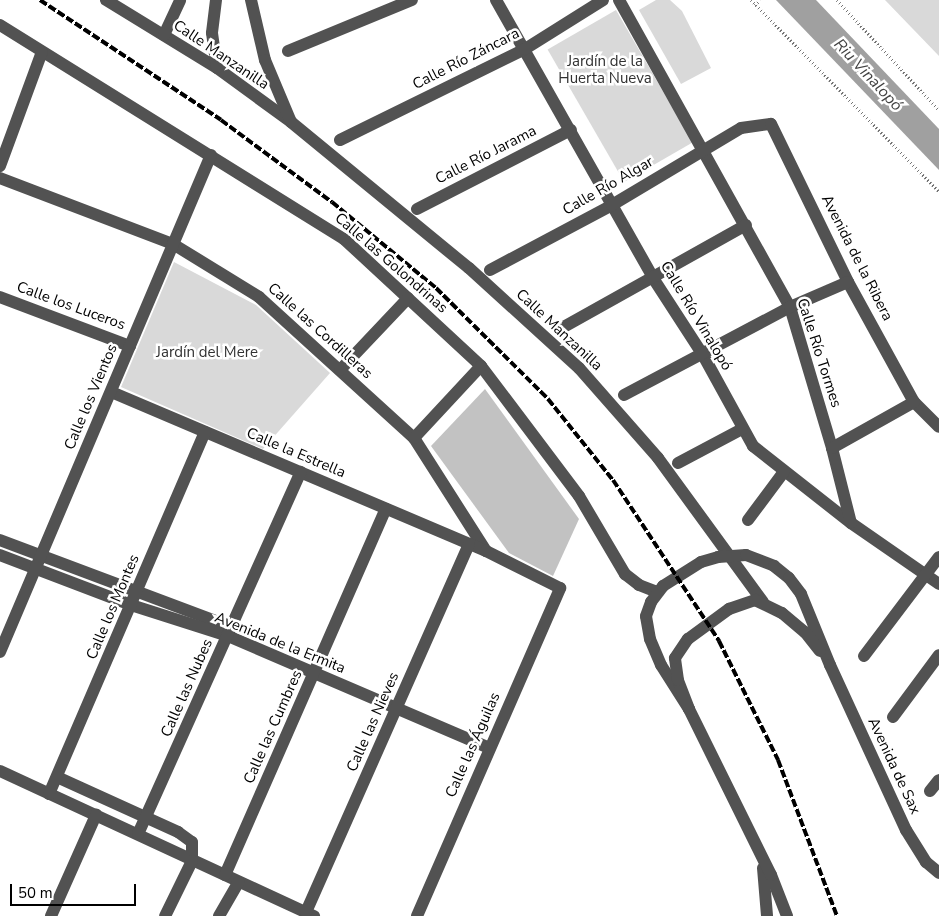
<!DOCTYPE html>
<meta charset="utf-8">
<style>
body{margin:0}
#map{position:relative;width:939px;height:916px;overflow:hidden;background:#fff;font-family:"Nunito Sans",sans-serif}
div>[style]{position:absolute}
.green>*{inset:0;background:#d9d9d9;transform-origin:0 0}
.water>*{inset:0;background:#a0a0a0}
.building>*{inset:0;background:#c2c2c2}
.path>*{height:3px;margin-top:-1.5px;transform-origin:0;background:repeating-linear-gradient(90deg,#747474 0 1px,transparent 0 3.5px)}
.minor>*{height:12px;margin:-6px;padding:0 6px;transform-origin:6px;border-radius:6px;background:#525252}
.rail>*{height:4px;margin-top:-2px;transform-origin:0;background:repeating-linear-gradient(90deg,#000 0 8px,transparent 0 10.5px)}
span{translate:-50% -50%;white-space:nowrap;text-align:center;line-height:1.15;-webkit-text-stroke:5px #fff;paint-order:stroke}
.street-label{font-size:15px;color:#000}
.park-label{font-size:15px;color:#303030}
.water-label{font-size:16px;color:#414141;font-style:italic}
.scale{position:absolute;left:10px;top:884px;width:126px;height:22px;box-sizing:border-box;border:2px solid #000;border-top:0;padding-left:6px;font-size:15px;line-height:18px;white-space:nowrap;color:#000;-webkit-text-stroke:4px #fff;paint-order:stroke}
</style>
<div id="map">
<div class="green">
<i style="clip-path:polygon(656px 0,670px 0,682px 11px,711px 68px,681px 84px,639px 10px)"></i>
<i style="clip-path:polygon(885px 0,939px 0,939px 56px)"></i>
<i style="left:616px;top:10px;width:153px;height:79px;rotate:60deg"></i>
<i style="clip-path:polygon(174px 262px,256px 305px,330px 373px,263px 449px,121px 387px)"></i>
</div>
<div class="water">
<i style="clip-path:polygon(776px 0,816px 0,939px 129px,939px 170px)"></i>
</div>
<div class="building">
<i style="clip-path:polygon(485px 389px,579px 519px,553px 576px,509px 553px,431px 446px)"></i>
</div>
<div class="path">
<i style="left:751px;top:0;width:268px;rotate:45.5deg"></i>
<i style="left:837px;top:0;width:150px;rotate:47.2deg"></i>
<i style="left:755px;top:5px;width:7px;rotate:-45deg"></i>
</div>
<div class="minor">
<i style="left:106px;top:0;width:130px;rotate:31.5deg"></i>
<i style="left:217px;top:68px;width:92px;rotate:36.1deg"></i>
<i style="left:291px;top:122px;width:230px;rotate:39.4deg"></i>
<i style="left:469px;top:268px;width:149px;rotate:42.3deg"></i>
<i style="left:579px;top:368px;width:120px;rotate:48.7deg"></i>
<i style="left:658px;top:458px;width:178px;rotate:53.9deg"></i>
<i style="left:216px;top:0;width:33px;rotate:97deg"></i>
<i style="left:212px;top:33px;width:35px;rotate:82deg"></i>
<i style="left:251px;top:0;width:62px;rotate:76.9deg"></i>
<i style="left:265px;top:60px;width:67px;rotate:67.2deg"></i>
<i style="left:496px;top:0;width:319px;rotate:60.5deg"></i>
<i style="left:653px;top:278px;width:92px;rotate:57deg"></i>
<i style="left:703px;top:355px;width:104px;rotate:61.2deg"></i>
<i style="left:753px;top:446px;width:125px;rotate:38.2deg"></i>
<i style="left:851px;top:523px;width:107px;rotate:34.7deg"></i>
<i style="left:619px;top:0;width:351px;rotate:60.9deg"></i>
<i style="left:790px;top:307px;width:147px;rotate:73.4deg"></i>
<i style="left:832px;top:448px;width:77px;rotate:75.8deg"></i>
<i style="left:0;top:25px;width:405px;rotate:31.9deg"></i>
<i style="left:344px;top:239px;width:187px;rotate:42.8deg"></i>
<i style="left:481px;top:366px;width:163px;rotate:53deg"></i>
<i style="left:579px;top:496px;width:91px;rotate:59.5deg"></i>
<i style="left:625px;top:574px;width:18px;rotate:38deg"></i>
<i style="left:639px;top:585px;width:19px;rotate:21deg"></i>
<i style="left:164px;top:35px;width:38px;rotate:-65deg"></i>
<i style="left:288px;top:51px;width:134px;rotate:-22.4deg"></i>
<i style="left:340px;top:140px;width:206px;rotate:-26.2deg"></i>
<i style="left:525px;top:49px;width:92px;rotate:-32.1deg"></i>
<i style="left:0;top:166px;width:121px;rotate:-69.8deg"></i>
<i style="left:0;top:178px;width:185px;rotate:20.9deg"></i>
<i style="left:173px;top:244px;width:101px;rotate:31.6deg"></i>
<i style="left:259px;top:297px;width:210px;rotate:42.3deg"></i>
<i style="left:414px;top:438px;width:134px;rotate:57.5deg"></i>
<i style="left:486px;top:551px;width:407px;rotate:-157deg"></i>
<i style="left:417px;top:209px;width:173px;rotate:-27.2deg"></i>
<i style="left:490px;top:270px;width:138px;rotate:-28deg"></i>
<i style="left:612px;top:205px;width:150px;rotate:-30.8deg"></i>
<i style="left:741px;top:128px;width:30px;rotate:-8deg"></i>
<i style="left:771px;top:124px;width:176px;rotate:64deg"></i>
<i style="left:848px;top:282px;width:137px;rotate:61.2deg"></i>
<i style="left:914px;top:402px;width:35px;rotate:45deg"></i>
<i style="left:0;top:297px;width:139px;rotate:20.7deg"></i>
<i style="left:560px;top:329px;width:213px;rotate:-29.2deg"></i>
<i style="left:340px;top:370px;width:99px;rotate:-46.6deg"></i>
<i style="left:624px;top:395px;width:188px;rotate:-27.9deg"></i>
<i style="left:790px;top:307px;width:63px;rotate:-23.3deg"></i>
<i style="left:414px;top:438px;width:98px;rotate:-47.1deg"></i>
<i style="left:832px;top:448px;width:94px;rotate:-29.3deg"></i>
<i style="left:678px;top:463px;width:72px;rotate:-28deg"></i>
<i style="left:748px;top:520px;width:59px;rotate:-53.3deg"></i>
<i style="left:0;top:540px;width:247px;rotate:20.6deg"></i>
<i style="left:0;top:555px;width:140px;rotate:20.9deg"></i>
<i style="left:131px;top:605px;width:102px;rotate:17.7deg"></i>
<i style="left:228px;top:636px;width:284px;rotate:23.2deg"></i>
<i style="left:0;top:652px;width:540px;rotate:-67deg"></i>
<i style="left:864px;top:656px;width:124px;rotate:-52.9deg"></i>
<i style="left:689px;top:709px;width:52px;rotate:-122.5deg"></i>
<i style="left:661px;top:665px;width:28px;rotate:-113deg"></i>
<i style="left:650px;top:639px;width:23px;rotate:-100deg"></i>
<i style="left:646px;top:616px;width:15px;rotate:-70deg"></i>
<i style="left:651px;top:602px;width:20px;rotate:-53deg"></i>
<i style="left:663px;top:586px;width:45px;rotate:-32.3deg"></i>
<i style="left:701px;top:562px;width:18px;rotate:-16deg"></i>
<i style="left:718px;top:557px;width:28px;rotate:-4deg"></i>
<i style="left:746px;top:555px;width:30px;rotate:21deg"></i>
<i style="left:774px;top:566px;width:19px;rotate:39deg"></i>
<i style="left:789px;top:578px;width:20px;rotate:53deg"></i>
<i style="left:801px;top:594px;width:77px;rotate:67.8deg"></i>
<i style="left:830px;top:665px;width:182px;rotate:65.3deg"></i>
<i style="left:906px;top:830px;width:38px;rotate:58deg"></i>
<i style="left:926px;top:862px;width:17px;rotate:40deg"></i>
<i style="left:893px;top:717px;width:77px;rotate:-53.4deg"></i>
<i style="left:0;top:771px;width:346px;rotate:24.8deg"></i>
<i style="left:57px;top:777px;width:133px;rotate:24.4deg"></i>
<i style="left:178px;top:832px;width:17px;rotate:36deg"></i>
<i style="left:192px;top:842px;width:19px;rotate:90deg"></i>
<i style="left:192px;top:861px;width:61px;rotate:116.1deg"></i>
<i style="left:930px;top:791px;width:14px;rotate:-51deg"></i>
<i style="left:49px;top:794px;width:394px;rotate:-66.7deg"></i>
<i style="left:138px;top:834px;width:397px;rotate:-65.8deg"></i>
<i style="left:763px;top:868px;width:48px;rotate:85.2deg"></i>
<i style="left:225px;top:875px;width:400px;rotate:-66.3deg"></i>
<i style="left:306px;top:912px;width:402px;rotate:-66.1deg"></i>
<i style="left:51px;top:916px;width:111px;rotate:-66deg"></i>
<i style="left:219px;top:916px;width:39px;rotate:-60deg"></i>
<i style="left:417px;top:916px;width:358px;rotate:-66.4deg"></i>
<i style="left:560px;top:588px;width:83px;rotate:-153.4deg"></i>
<i style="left:787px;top:916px;width:44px;rotate:-111.3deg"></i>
<i style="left:771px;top:875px;width:185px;rotate:-116.3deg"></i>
<i style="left:689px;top:709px;width:31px;rotate:-111deg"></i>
<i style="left:678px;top:680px;width:22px;rotate:-98deg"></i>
<i style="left:675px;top:658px;width:23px;rotate:-56deg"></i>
<i style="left:688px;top:639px;width:51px;rotate:-36.2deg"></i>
<i style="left:729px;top:609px;width:28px;rotate:-19deg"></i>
<i style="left:755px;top:600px;width:30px;rotate:26deg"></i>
<i style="left:782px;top:613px;width:30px;rotate:40deg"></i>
<i style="left:805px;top:632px;width:24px;rotate:52deg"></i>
</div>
<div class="rail">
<i style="left:40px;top:0;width:217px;rotate:33.5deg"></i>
<i style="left:221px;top:120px;width:138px;rotate:36.5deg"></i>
<i style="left:332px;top:202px;width:135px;rotate:39.6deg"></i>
<i style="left:436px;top:288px;width:158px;rotate:44.7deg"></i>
<i style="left:548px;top:399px;width:104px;rotate:51.3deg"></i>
<i style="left:613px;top:480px;width:193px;rotate:56.6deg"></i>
<i style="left:719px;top:641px;width:133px;rotate:63.6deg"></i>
<i style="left:778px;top:760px;width:167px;rotate:69.3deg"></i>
</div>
<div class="street-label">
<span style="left:221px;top:55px;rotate:34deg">Calle Manzanilla</span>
<span style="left:466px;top:59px;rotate:-27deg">Calle Río Záncara</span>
<span style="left:486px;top:155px;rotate:-27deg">Calle Río Jarama</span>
<span style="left:608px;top:186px;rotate:-30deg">Calle Río Algar</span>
<span style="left:857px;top:258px;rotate:63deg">Avenida de la Ribera</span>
<span style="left:391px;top:263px;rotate:41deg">Calle las Golondrinas</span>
<span style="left:71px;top:306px;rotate:20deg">Calle los Luceros</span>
<span style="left:696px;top:316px;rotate:59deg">Calle Río Vinalopó</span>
<span style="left:559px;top:330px;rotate:43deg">Calle Manzanilla</span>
<span style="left:320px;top:331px;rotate:42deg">Calle las Cordilleras</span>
<span style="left:819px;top:353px;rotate:72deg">Calle Río Tormes</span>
<span style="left:91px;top:397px;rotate:-67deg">Calle los Vientos</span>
<span style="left:296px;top:453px;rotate:23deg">Calle la Estrella</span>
<span style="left:113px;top:607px;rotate:-67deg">Calle los Montes</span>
<span style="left:280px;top:643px;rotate:22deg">Avenida de la Ermita</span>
<span style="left:187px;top:688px;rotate:-66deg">Calle las Nubes</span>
<span style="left:373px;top:722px;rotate:-66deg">Calle las Nieves</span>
<span style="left:273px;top:727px;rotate:-66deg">Calle las Cumbres</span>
<span style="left:473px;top:745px;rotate:-66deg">Calle las Águilas</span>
<span style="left:894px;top:766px;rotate:65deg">Avenida de Sax</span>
</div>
<div class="park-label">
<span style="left:605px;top:70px">Jardín de la<br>Huerta Nueva</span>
<span style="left:207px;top:353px">Jardín del Mere</span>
</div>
<div class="water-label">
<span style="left:868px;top:75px;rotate:47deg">Riu Vinalopó</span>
</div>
<div class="scale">50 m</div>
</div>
